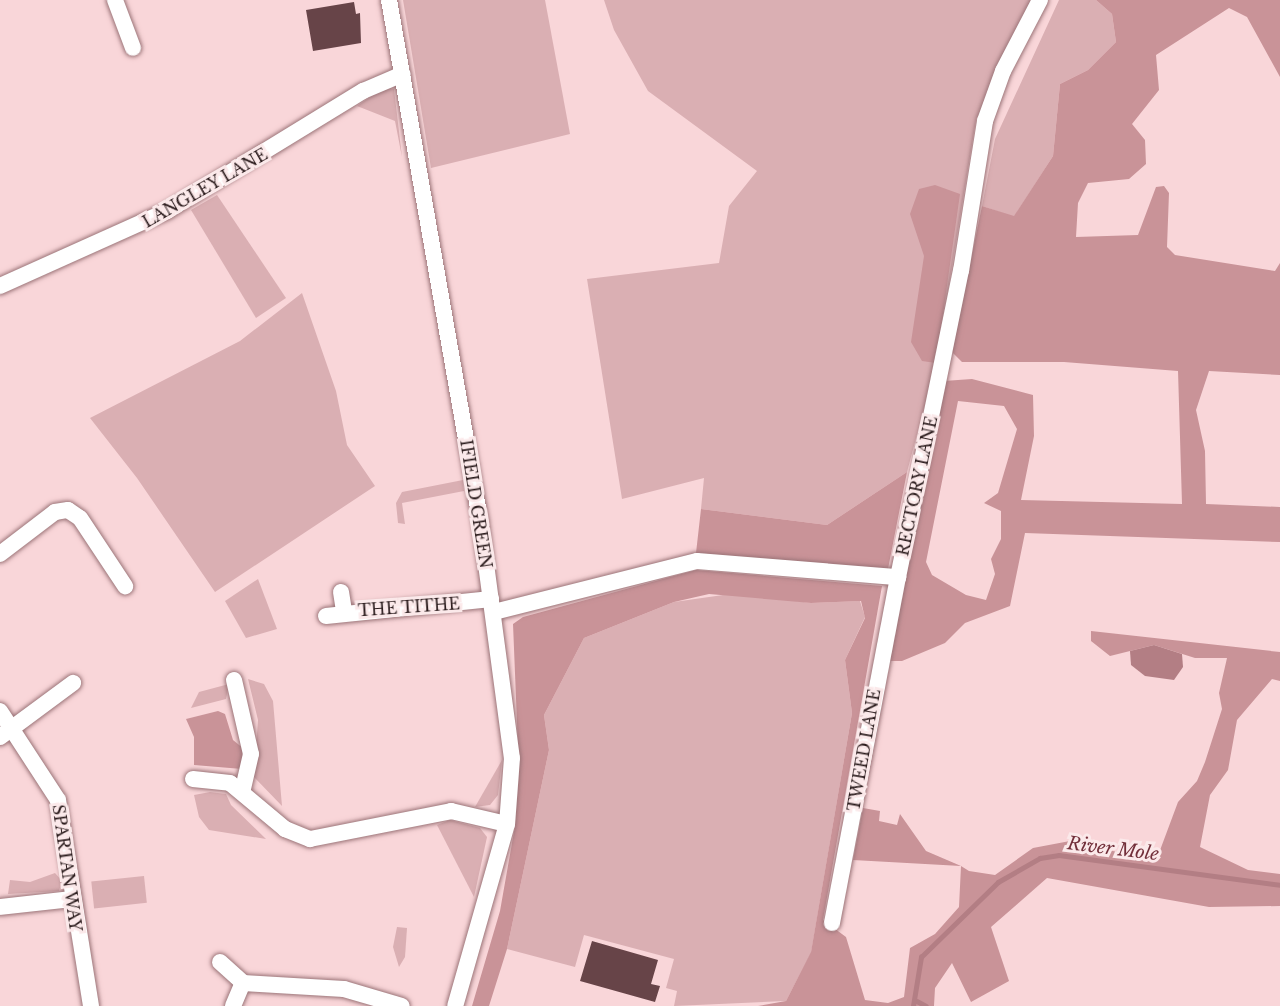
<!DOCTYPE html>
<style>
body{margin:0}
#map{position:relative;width:1280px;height:1006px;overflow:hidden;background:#f9d6d9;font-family:"Libre Baskerville",serif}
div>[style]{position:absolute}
.green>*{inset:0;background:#daafb3;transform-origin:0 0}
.forest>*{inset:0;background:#c99398}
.water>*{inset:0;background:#b37e84}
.stream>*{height:4.5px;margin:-2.25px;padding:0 2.25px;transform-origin:2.25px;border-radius:2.25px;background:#b37e84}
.building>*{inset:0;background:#674448}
.roads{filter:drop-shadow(0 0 2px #9b7478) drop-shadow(0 0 2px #9b7478)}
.minor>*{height:16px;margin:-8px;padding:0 8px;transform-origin:8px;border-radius:8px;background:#fff}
span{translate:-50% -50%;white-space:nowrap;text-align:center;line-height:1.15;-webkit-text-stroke:6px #fbe9ea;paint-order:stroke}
.street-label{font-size:16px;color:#291a1b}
.water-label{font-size:18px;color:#722f3a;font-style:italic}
</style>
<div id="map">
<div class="green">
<i style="clip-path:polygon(403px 0,545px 0,570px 134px,431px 168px)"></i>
<i style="clip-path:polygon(604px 0,1031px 0,976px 120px,936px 363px,907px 472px,827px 525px,701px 509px,704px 478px,622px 499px,587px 279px,719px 263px,729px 206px,757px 171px,648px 91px,614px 30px)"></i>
<i style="clip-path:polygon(1059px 0,1096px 0,1112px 14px,1116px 42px,1088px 70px,1060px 84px,1053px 156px,1014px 217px,982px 206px,995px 139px)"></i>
<i style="clip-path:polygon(385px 87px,394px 89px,402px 157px,395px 121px,357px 106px)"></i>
<i style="clip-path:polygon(217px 195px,286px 298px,256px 318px,191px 210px)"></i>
<i style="clip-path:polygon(302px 293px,336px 391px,347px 445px,375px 486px,215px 592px,137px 478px,90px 418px,240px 341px)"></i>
<i style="clip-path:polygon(463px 480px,464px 491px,402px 503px,405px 524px,398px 523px,396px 503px,402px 492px)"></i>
<i style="clip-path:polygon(258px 579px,277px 629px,246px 638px,225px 601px)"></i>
<i style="clip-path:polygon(737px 593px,811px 603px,860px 601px,865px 617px,845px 660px,852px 713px,811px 953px,786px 1001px,674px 1006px,677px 991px,666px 988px,674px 959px,584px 935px,575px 967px,507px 949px,549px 750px,544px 715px,584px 638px,674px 602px)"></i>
<i style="clip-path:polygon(248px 679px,264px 684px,273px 701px,282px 806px,254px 777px,258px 720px)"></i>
<i style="clip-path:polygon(229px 684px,226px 699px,191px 708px,199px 692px)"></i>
<i style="clip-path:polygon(502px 760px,498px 795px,490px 805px,475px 807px)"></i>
<i style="clip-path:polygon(210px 792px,226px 794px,231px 805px,266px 839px,209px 830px,199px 817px,194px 795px)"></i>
<i style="clip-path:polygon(450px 820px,480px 828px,487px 837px,474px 897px,437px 825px)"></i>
<i style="clip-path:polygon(55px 873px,62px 881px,59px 891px,8px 894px,10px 880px,30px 882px)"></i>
<i style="left:144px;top:876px;width:27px;height:53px;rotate:84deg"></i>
<i style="clip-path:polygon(397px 927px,407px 928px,405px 957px,399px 967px,393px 947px)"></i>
</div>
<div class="forest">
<i style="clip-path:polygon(evenodd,1096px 0,1280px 0,1280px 77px,1247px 17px,1229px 8px,1156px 55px,1159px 90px,1132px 124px,1145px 140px,1146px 164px,1129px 179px,1088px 183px,1078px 203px,1076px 237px,1138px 235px,1156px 187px,1164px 186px,1169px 193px,1167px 247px,1175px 255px,1275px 271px,1280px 263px,1280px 375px,1209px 371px,1196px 410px,1205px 451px,1206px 504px,1280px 507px,1280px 542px,1025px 533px,1010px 606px,965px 623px,945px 643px,902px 661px,890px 661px,944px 381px,972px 379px,1033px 395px,1034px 436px,1021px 500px,1182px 504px,1178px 371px,1064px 362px,962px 362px,952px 352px,982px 206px,1014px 216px,1053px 156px,1060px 84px,1088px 70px,1116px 42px,1112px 14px,1096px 0,958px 401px,1004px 406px,1017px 429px,998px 493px,984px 503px,1001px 511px,1001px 539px,991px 559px,995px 574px,986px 600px,966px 595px,932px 575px,926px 562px,958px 401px)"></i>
<i style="clip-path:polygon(935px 185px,960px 194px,936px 363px,922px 361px,911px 342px,924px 256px,910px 214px,919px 189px)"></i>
<i style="clip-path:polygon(907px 472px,888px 569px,696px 553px,701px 509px,827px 525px)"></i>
<i style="clip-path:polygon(696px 570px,882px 586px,823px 920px,846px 937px,865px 1000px,888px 1003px,904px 997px,910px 948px,935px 934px,959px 907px,961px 866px,853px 860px,863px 808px,880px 811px,879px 821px,897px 825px,900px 814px,926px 851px,961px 866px,969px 871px,995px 875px,1033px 848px,1070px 841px,1156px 861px,1178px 802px,1197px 781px,1205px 762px,1222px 709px,1219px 693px,1227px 658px,1195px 658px,1154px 645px,1110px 656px,1091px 641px,1091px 631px,1280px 652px,1280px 681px,1272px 679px,1237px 720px,1228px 770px,1210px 795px,1200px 847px,1248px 870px,1280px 874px,1280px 906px,1209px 907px,1047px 878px,991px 927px,1009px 981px,971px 1002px,952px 963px,935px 988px,934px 1006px,758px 1006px,786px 1001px,811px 952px,852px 713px,845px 660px,865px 618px,861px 601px,811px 603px,709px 594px,674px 602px,584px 638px,544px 715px,549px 750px,507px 949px,489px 1006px,472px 1006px,500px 911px,515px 826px,519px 772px,513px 624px,523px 617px)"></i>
<i style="clip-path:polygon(218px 711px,225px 714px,233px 740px,244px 749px,242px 769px,194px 765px,194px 737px,186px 719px)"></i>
</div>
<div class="water">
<i style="clip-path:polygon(1154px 645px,1182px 654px,1183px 667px,1174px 680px,1145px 676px,1131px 665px,1130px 651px)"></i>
</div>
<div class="stream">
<i style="left:917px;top:1001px;width:10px;rotate:29deg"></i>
<i style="left:913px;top:1006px;width:50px;rotate:-80.7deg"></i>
<i style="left:921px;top:957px;width:107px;rotate:-44.2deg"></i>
<i style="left:998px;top:882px;width:48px;rotate:-29.7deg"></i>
<i style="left:1040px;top:858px;width:19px;rotate:-9deg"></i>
<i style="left:1059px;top:855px;width:223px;rotate:7.7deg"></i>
</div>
<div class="building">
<i style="clip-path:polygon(354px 2px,356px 14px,360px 13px,361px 43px,313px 51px,306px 10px)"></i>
<i style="clip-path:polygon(592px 941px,658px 960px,651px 984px,660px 986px,655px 1002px,580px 981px)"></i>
</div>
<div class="roads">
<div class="minor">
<i style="left:115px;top:0;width:51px;rotate:69.4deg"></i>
<i style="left:389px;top:0;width:527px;rotate:80.06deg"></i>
<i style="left:480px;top:519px;width:241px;rotate:82.4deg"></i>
<i style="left:512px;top:758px;width:66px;rotate:94.3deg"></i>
<i style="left:507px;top:824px;width:189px;rotate:105.9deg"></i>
<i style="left:0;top:286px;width:183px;rotate:-24.2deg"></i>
<i style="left:167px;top:211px;width:230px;rotate:-31.5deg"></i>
<i style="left:363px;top:91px;width:43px;rotate:-23deg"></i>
<i style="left:0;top:554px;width:69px;rotate:-37.4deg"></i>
<i style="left:55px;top:512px;width:13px;rotate:-9deg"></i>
<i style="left:68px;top:510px;width:14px;rotate:34deg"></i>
<i style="left:80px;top:518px;width:82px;rotate:56.5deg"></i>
<i style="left:341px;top:592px;width:20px;rotate:81deg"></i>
<i style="left:494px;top:612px;width:209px;rotate:-14.1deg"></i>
<i style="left:697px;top:561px;width:202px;rotate:4.6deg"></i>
<i style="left:898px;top:577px;width:312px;rotate:-78.4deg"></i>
<i style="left:961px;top:271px;width:152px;rotate:-80.9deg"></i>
<i style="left:985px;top:121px;width:53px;rotate:-70.2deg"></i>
<i style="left:1003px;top:71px;width:80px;rotate:-62.5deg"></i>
<i style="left:326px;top:616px;width:166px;rotate:-5.9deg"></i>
<i style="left:234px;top:680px;width:76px;rotate:77.1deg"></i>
<i style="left:251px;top:754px;width:39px;rotate:103deg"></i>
<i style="left:0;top:711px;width:106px;rotate:56.9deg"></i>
<i style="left:58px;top:800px;width:209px;rotate:80.9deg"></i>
<i style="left:0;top:737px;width:91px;rotate:-36.5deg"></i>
<i style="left:193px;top:779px;width:37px;rotate:6deg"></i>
<i style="left:230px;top:783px;width:72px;rotate:39.9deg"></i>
<i style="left:285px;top:829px;width:27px;rotate:22deg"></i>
<i style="left:310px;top:839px;width:144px;rotate:-11.2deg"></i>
<i style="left:451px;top:811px;width:57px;rotate:13.1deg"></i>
<i style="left:0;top:907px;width:71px;rotate:-6.4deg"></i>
<i style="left:832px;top:923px;width:352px;rotate:-79.2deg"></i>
<i style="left:220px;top:962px;width:31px;rotate:42deg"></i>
<i style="left:233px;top:1006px;width:25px;rotate:-67deg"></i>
<i style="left:243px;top:983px;width:101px;rotate:3.4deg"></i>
<i style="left:344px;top:989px;width:60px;rotate:16.3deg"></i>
</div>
</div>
<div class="street-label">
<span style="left:205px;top:188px;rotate:-30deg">LANGLEY LANE</span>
<span style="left:917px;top:486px;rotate:-78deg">RECTORY LANE</span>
<span style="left:476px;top:504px;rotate:81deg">IFIELD GREEN</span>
<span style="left:409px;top:607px;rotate:-4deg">THE TITHE</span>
<span style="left:864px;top:750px;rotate:-80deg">TWEED LANE</span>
<span style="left:67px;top:868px;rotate:82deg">SPARTAN WAY</span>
</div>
<div class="water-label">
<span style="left:1113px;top:849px;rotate:7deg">River Mole</span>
</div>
</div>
